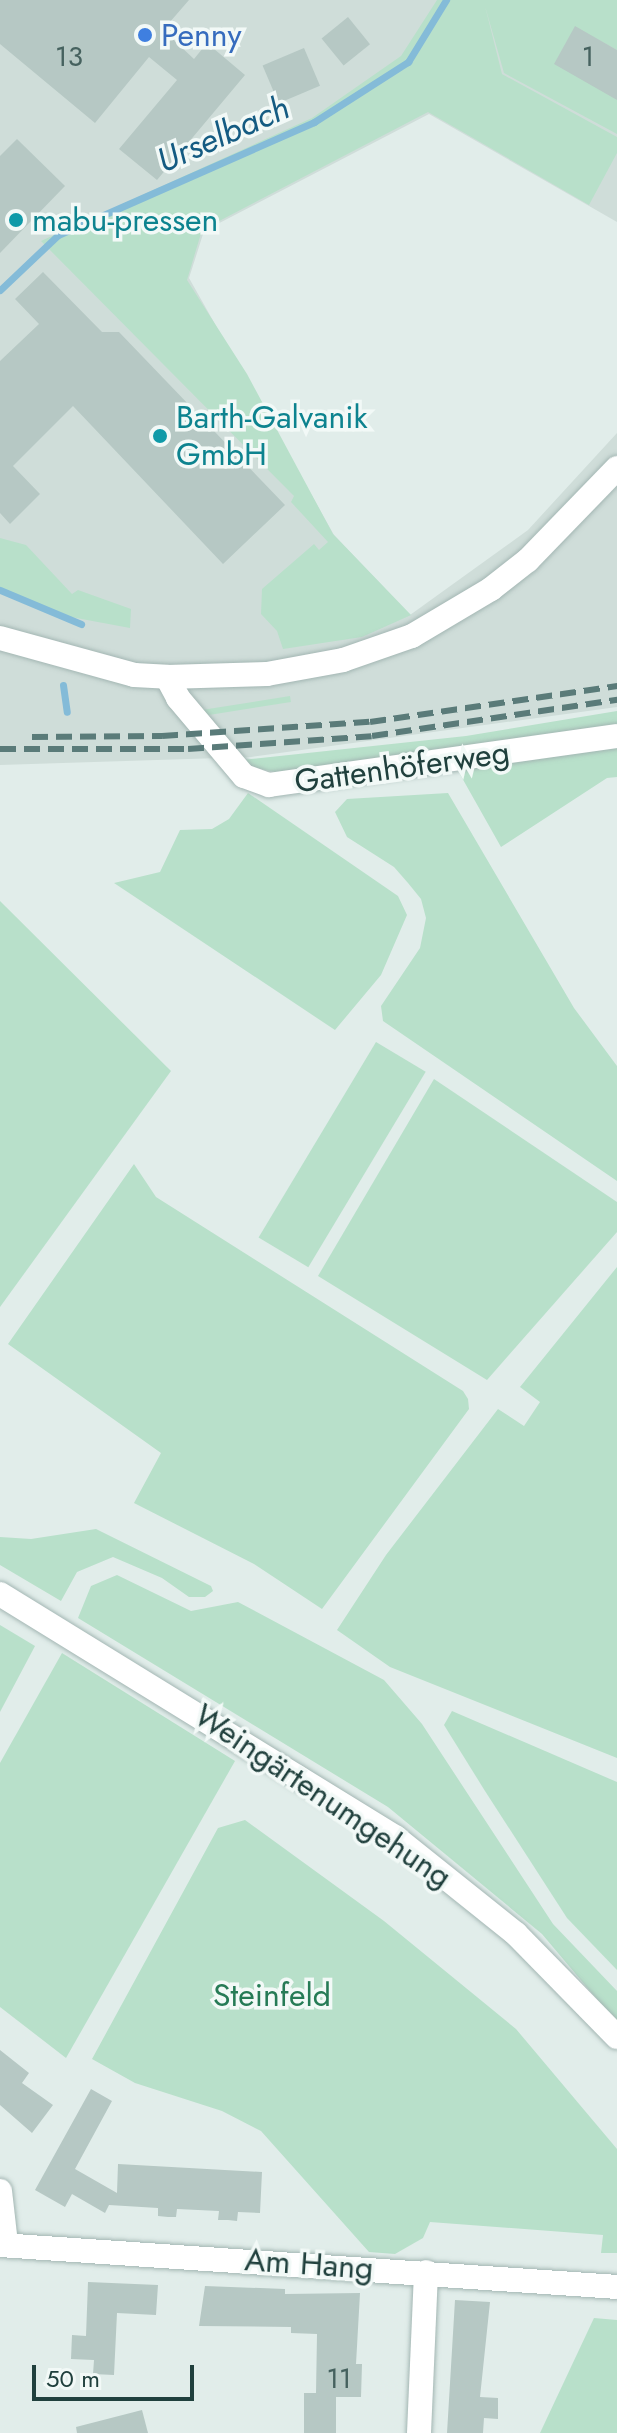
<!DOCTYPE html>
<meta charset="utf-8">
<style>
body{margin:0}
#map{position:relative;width:617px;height:2433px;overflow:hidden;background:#e1edea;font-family:Jost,sans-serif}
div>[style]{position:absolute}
.built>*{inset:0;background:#cfddd9}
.green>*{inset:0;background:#b8e0ca;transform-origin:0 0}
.stream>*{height:7px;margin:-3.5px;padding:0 3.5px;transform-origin:3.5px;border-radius:3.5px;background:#84bbd8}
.building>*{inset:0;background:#b6c8c4;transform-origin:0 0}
.roads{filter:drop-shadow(0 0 2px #a3b6b3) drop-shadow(0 0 2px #a3b6b3)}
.minor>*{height:24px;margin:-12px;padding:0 12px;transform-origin:12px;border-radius:12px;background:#fff}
.secondary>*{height:24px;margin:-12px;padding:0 12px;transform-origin:12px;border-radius:12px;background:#fff}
.rail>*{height:6px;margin-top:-3px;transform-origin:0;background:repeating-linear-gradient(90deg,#5a7b79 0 16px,transparent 0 24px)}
.dots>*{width:22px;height:22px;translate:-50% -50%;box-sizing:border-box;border:4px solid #f2f9f7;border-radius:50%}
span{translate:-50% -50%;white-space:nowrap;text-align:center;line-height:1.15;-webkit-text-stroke:7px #f2f9f7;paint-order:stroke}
.number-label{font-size:28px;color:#46625f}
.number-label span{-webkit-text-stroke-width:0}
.shop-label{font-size:32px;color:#366cbe}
.left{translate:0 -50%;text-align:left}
.culture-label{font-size:32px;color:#0d838f}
.street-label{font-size:32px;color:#20403d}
.park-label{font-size:32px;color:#267b56}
.water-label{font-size:34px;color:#145b82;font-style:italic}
.scale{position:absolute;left:32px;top:2365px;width:162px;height:36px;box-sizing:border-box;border:4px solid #20403d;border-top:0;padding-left:10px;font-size:24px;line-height:28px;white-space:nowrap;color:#20403d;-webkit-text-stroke:6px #f2f9f7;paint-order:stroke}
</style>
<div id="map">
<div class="built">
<i style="clip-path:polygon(0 0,617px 0,617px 222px,429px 114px,204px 231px,189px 278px,334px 535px,410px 615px,528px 530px,617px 433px,617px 707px,251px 757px,0 765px)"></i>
</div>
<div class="green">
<i style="clip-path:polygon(437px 0,617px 0,617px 50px,575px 27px,617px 100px,617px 134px,504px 73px,485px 6px,502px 74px,617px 137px,617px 153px,589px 205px,428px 112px,202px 230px,187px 280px,247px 374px,333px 534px,411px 615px,362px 637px,283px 649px,277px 631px,261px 614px,262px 589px,314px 544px,319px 550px,328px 542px,291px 502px,294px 496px,41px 241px,312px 118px,401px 56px)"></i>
<i style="clip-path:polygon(0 538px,26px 545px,72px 594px,78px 590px,131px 609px,130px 628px,71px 617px,0 588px)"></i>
<i style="left:290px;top:696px;width:6px;height:91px;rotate:81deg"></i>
<i style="clip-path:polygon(617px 711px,617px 777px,607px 778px,501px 847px,448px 753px,301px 777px,250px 767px,242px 760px,466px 736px)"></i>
<i style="clip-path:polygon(248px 793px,398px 896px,407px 915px,381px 975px,335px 1030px,114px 883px,160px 872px,180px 830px,212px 829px,229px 819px)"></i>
<i style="clip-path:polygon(448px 793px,574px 1008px,617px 1066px,617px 1181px,383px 1021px,381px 1006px,420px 948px,426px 918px,421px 899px,408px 883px,394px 867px,347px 837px,335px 812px,347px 799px)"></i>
<i style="clip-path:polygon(0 901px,171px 1071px,0 1307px)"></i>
<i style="left:376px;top:1042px;width:58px;height:228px;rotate:31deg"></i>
<i style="clip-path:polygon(434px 1079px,617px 1202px,617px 1232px,487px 1380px,318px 1276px)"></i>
<i style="clip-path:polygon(134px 1164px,156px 1197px,463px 1391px,468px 1399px,469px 1409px,322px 1609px,254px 1564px,134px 1503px,161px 1453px,8px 1344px)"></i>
<i style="clip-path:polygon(617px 1267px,617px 1758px,390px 1667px,337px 1630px,386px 1555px,498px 1409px,524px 1426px,540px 1402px,520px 1387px)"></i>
<i style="clip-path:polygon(96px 1529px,211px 1586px,213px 1591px,205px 1597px,189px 1597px,162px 1578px,113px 1557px,77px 1572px,61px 1601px,0 1565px,0 1537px,31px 1539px)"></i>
<i style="clip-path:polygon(117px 1575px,191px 1611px,238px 1602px,384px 1680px,422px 1724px,553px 1924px,617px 1991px,617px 2023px,542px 1934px,388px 1807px,78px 1618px,91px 1586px)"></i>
<i style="clip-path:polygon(0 1625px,35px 1646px,0 1712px)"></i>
<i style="clip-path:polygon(62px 1653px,235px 1761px,66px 2058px,0 2007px,0 1763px)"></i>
<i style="clip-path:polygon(452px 1711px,617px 1782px,617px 1970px,567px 1918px,485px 1791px,444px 1725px)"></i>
<i style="clip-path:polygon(245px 1820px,384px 1921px,516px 2029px,617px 2149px,617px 2253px,601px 2253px,603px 2235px,430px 2222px,423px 2238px,395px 2254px,369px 2252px,261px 2131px,222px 2111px,135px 2083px,92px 2059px,218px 1828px)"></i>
<i style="clip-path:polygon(594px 2318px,617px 2320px,617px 2433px,540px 2433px)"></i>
</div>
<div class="stream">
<i style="left:0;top:290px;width:80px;rotate:-43.5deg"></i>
<i style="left:58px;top:235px;width:280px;rotate:-23.8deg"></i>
<i style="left:314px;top:122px;width:112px;rotate:-32.6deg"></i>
<i style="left:408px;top:62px;width:73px;rotate:-58.5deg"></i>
<i style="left:0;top:590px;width:88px;rotate:22.8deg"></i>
<i style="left:63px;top:685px;width:27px;rotate:82deg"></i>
</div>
<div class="building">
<i style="clip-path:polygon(0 0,189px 0,163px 30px,194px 59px,207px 43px,245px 75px,157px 180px,119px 149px,177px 80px,149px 57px,95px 123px,0 44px)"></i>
<i style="left:348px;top:17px;width:35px;height:34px;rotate:51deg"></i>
<i style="clip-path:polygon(575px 26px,617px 50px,617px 100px,554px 64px)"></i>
<i style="left:304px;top:48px;width:41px;height:45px;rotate:67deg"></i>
<i style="clip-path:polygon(17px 139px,65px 186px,0 253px,0 156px)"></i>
<i style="clip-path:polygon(43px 272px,102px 332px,119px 332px,285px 505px,223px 564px,73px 406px,13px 466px,40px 494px,10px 524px,0 513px,0 361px,39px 324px,15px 299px)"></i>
<i style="clip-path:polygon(0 2050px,29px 2073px,22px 2083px,53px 2105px,32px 2133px,0 2105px)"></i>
<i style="clip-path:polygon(91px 2089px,112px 2101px,75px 2169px,117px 2193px,118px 2164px,262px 2172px,260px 2213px,238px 2212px,237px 2221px,228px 2220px,218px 2220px,219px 2211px,177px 2209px,176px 2217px,168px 2217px,158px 2216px,158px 2208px,109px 2205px,105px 2213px,72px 2194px,65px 2207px,35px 2190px)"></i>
<i style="clip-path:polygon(88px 2282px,158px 2285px,156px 2315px,117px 2313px,114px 2375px,93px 2374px,94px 2360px,71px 2359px,72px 2335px,86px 2336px)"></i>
<i style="clip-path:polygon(205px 2286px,285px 2289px,285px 2294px,360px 2293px,356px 2364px,362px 2364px,361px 2397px,336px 2397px,336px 2433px,304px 2433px,304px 2393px,316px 2393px,317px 2334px,291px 2333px,291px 2327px,199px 2326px)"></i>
<i style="clip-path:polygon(455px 2300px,490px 2302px,480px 2397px,498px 2398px,498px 2419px,484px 2418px,483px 2433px,447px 2433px)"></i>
<i style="clip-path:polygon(142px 2410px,148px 2433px,77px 2433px,76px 2427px)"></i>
</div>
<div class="roads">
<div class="minor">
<i style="left:0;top:638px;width:139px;rotate:15.4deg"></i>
<i style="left:134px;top:675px;width:33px;rotate:3deg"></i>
<i style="left:167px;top:677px;width:100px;rotate:-1.7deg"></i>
<i style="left:267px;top:674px;width:77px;rotate:-10.4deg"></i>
<i style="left:343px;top:660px;width:73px;rotate:-19.2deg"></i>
<i style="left:412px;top:636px;width:92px;rotate:-30.7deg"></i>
<i style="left:491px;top:589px;width:47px;rotate:-38.1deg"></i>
<i style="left:528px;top:560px;width:128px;rotate:-45.9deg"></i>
<i style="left:167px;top:677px;width:24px;rotate:62deg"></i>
<i style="left:178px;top:698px;width:102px;rotate:49.8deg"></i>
<i style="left:244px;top:776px;width:27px;rotate:20deg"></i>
<i style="left:269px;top:785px;width:351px;rotate:-8deg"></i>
<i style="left:0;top:2191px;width:53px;rotate:83.5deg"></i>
<i style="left:0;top:2245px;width:618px;rotate:3.89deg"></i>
<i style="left:419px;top:2433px;width:161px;rotate:-87.5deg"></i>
</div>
<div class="secondary">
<i style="left:0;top:1594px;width:464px;rotate:31.6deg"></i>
<i style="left:395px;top:1837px;width:155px;rotate:38.7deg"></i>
<i style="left:516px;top:1934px;width:144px;rotate:45.6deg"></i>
</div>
</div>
<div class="rail">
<i style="left:32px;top:737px;width:130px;rotate:-0.4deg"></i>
<i style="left:162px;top:736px;width:208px;rotate:-3.9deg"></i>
<i style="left:370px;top:722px;width:250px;rotate:-8.3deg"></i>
<i style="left:0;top:749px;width:188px"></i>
<i style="left:188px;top:749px;width:184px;rotate:-4deg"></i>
<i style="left:372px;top:736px;width:248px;rotate:-8.4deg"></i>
</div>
<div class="dots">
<i style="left:145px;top:35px;background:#3f7fe0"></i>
<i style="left:16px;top:220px;background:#0f9aa8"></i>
<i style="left:160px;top:436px;background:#0f9aa8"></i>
</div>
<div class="number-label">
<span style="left:69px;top:57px">13</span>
<span style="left:588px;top:57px">1</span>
<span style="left:339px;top:2379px">11</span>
</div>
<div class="shop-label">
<span class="left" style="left:161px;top:35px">Penny</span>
</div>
<div class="culture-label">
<span class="left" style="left:32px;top:220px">mabu-pressen</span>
<span class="left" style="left:176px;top:436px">Barth-Galvanik<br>GmbH</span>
</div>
<div class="street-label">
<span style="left:402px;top:767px;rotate:-8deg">Gattenhöferweg</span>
<span style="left:323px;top:1796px;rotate:34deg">Weingärtenumgehung</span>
<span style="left:309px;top:2264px;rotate:4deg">Am Hang</span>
</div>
<div class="park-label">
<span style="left:272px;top:1995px">Steinfeld</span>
</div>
<div class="water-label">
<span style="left:223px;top:134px;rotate:-24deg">Urselbach</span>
</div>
<div class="scale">50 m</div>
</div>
